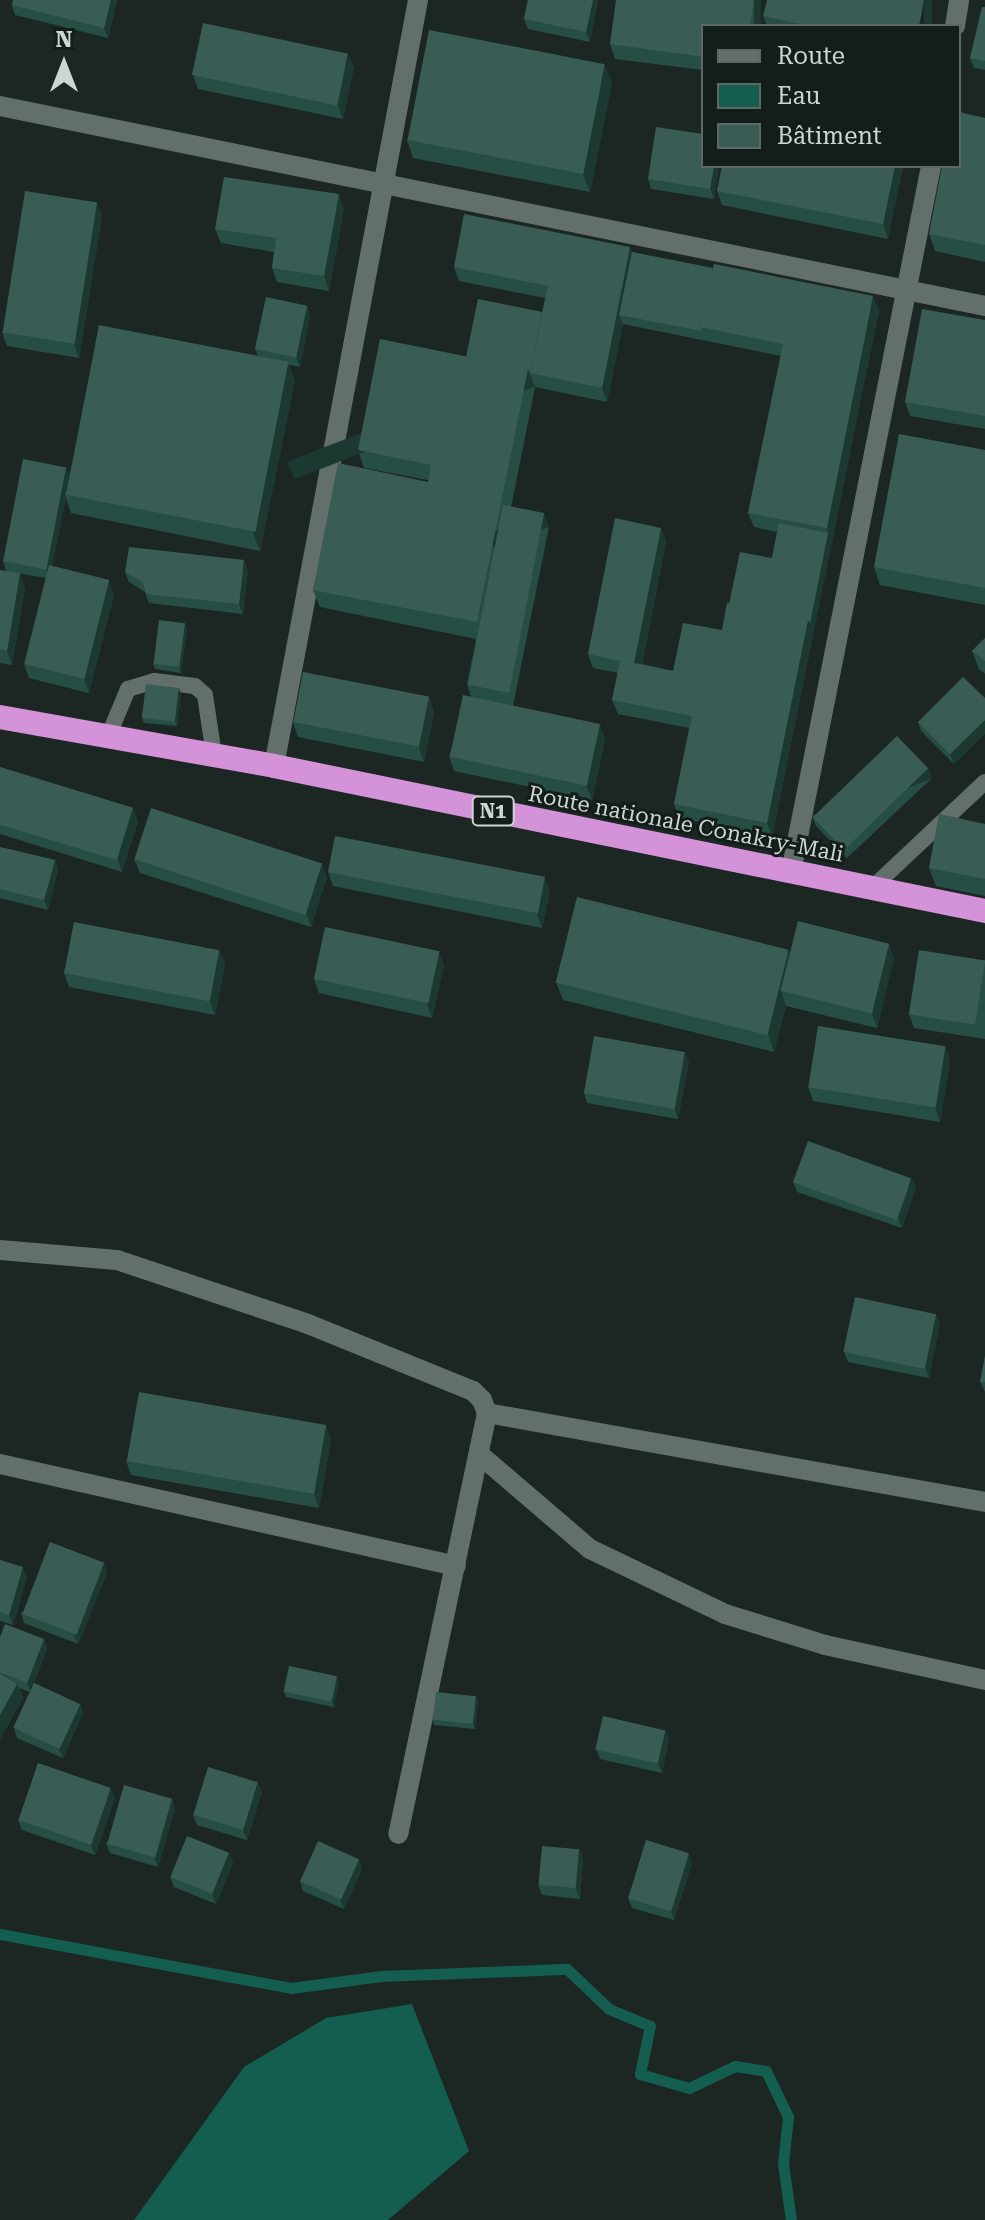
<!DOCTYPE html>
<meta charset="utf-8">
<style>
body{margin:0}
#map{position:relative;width:985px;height:2220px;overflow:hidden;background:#1c2724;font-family:"Roboto Serif",serif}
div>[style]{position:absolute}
.water>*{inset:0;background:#135e4e}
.stream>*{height:11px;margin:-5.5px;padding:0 5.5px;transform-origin:5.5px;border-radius:5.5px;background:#135e4e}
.lane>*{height:16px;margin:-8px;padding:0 8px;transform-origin:8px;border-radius:8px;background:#626f6b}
.street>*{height:20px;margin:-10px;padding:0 10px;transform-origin:10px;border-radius:10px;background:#626f6b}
.highway>*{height:24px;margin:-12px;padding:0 12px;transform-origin:12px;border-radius:12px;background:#d493d9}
.wall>*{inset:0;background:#274e45}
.shaded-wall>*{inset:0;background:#1b3831;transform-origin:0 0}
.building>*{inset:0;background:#395d54;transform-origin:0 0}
span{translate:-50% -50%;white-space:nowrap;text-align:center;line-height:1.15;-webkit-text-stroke:6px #131d1a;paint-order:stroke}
.shield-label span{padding:2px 6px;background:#131d1a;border:2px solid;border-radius:6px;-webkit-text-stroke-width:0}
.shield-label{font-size:20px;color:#ced5d3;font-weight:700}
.street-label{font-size:22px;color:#ced5d3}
.legend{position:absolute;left:701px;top:24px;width:260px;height:144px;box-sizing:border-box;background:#131d1a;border:2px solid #5e6764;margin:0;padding:10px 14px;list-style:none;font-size:24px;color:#ced5d3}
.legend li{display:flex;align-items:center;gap:16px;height:40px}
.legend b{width:40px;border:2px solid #5e6764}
.north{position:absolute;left:24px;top:24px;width:80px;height:80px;-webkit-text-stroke:6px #131d1a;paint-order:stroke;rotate:0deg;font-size:22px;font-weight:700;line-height:32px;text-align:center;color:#ced5d3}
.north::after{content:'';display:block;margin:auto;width:28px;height:36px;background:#ced5d3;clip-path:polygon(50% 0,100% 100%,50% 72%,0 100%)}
</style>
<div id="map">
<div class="water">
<i style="clip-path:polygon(412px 2004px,469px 2151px,388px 2220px,134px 2220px,244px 2067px,326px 2018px)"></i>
</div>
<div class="stream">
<i style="left:0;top:1934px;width:296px;rotate:10.5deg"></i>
<i style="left:291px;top:1988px;width:91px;rotate:-7.6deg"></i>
<i style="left:381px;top:1976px;width:186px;rotate:-2.2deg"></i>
<i style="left:567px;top:1969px;width:58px;rotate:43.6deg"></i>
<i style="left:609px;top:2009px;width:44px;rotate:22.5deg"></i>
<i style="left:650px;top:2026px;width:49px;rotate:101.8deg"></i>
<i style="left:640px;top:2074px;width:51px;rotate:15.9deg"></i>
<i style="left:689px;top:2088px;width:51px;rotate:-25.6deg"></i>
<i style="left:735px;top:2066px;width:31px;rotate:9deg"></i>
<i style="left:766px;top:2071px;width:51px;rotate:64.4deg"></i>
<i style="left:788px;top:2117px;width:47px;rotate:96.1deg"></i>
<i style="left:783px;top:2164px;width:57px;rotate:81.9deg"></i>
</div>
<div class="lane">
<i style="left:108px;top:737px;width:52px;rotate:-67.4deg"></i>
<i style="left:128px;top:689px;width:27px;rotate:-17deg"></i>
<i style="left:154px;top:681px;width:41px;rotate:7deg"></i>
<i style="left:195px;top:686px;width:13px;rotate:42deg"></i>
<i style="left:205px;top:695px;width:61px;rotate:81.5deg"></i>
<i style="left:872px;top:888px;width:155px;rotate:-43.2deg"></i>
</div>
<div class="street">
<i style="left:955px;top:26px;width:26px;rotate:-81deg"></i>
<i style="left:0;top:106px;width:1005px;rotate:11.48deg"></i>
<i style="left:274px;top:766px;width:779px;rotate:-79.35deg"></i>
<i style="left:791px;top:872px;width:720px;rotate:-78.78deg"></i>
<i style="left:0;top:1250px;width:117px;rotate:4.9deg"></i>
<i style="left:117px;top:1260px;width:201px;rotate:18.5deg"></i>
<i style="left:308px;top:1324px;width:178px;rotate:22.1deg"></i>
<i style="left:473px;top:1391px;width:13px;rotate:45deg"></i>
<i style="left:482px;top:1400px;width:14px;rotate:69deg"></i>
<i style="left:487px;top:1413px;width:430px;rotate:101.9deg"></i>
<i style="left:487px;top:1413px;width:506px;rotate:10.13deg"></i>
<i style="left:479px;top:1454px;width:146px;rotate:40.6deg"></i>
<i style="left:590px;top:1549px;width:150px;rotate:25.7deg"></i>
<i style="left:725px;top:1614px;width:105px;rotate:17.2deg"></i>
<i style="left:825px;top:1645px;width:164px;rotate:12.3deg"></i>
<i style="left:0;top:1464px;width:467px;rotate:12.6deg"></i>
</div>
<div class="highway">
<i style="left:0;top:717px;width:278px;rotate:10.1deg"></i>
<i style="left:274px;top:766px;width:726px;rotate:11.53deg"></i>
</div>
<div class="wall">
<i style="clip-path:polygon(117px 0,108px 38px,15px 15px,12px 5px)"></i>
<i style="clip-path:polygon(528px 0,598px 0,590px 42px,528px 29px,524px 19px)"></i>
<i style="clip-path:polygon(761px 0,757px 26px,703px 26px,703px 70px,615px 59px,610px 44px)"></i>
<i style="clip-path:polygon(985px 7px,985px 70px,974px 68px,970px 58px)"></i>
<i style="clip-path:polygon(763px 16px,927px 26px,767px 26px)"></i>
<i style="clip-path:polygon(354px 67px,343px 119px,198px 89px,193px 75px)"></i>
<i style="clip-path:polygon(612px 83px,590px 192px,413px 158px,407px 140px)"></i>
<i style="clip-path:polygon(985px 118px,985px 262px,935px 251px,929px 234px)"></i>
<i style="clip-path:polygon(703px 166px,719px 166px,714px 199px,651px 189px,648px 179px)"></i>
<i style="clip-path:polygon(722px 166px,903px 166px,888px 239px,722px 205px,717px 191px)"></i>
<i style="clip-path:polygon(344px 208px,329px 291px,277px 282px,272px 268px,274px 252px,221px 243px,215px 229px)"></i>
<i style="clip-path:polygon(102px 216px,79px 358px,7px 346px,2px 332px)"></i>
<i style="clip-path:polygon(632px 252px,879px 310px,772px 837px,679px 818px,674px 804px,689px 728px,618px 714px,612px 700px,618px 673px,593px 668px,588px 654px,661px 528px,666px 542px,642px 664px,673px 671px,722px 630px,729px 604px,772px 558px,777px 532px,754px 527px,748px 513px,781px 356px,623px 324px,607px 402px,535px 387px,511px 507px,549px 527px,513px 706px,600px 725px,605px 740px,592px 800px,454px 771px,449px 756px,471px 697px,467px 684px,476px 639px,320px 607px,313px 590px,428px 482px,428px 480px,364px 468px,358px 450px,466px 357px,542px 312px,545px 298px,459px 281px,454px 267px)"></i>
<i style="clip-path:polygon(307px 306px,310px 316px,300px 367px,289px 365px,295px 381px,260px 551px,71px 513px,66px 498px,52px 566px,114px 595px,89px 693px,29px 678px,24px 664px,46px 578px,6px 571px,3px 561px,69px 474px,258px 357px,255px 349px)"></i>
<i style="clip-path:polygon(985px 320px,985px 429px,910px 416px,905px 402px)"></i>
<i style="clip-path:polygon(985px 450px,985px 605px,880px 585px,874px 567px)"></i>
<i style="clip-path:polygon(0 570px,25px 588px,12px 665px,0 663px)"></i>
<i style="clip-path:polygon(248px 570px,243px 614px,149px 603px,145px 592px,129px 582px,125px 572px)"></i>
<i style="clip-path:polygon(185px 623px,187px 628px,181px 673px,155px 669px,153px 664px)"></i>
<i style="clip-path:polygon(985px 638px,985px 674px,979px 669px,972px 651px)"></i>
<i style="clip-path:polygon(181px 693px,177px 726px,144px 723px,142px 718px)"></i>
<i style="clip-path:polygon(429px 697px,434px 712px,424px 762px,298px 737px,293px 722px)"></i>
<i style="clip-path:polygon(985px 698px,985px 733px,954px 764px,921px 731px,918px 722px)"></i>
<i style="clip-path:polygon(0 767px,138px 821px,122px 872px,0 834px)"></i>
<i style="clip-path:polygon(928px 768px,932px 778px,847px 858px,816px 826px,812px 816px)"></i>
<i style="clip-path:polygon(985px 824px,985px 896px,936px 886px,929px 868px)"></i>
<i style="clip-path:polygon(0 847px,55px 860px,58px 870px,48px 910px,0 898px)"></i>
<i style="clip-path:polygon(134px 859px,327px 877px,311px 927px,140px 873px)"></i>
<i style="clip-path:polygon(328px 872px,550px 892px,542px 928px,333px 886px)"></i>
<i style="clip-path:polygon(219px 950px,225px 964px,215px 1015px,69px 987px,64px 973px)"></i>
<i style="clip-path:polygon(439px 952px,444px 966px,432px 1018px,319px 993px,314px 979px)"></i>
<i style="clip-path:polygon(790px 952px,894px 958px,877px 1028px,786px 1006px,774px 1052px,563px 1000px,556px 982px)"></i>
<i style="clip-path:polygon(985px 960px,985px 1039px,914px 1028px,909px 1014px)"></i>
<i style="clip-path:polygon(945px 1047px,950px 1061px,940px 1122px,813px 1101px,808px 1087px)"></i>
<i style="clip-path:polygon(685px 1052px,689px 1062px,678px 1119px,587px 1103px,584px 1093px)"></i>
<i style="clip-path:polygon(793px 1182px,916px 1187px,902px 1228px,797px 1192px)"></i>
<i style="clip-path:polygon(940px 1324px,929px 1378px,848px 1362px,844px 1352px)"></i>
<i style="clip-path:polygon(985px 1356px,985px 1392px,980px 1382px)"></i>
<i style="clip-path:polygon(326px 1426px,331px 1440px,319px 1508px,131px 1475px,126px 1461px)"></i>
<i style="clip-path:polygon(0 1560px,27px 1577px,13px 1625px,0 1621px)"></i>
<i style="clip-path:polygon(107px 1573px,78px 1644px,24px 1623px,21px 1613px)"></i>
<i style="clip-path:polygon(0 1637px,44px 1639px,47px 1649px,34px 1683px,80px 1704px,83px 1713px,63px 1758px,17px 1738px,14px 1728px,30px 1692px,19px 1688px,23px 1698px,0 1739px)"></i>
<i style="clip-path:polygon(339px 1681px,334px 1707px,286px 1697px,284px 1692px)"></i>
<i style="clip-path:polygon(476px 1696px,478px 1701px,475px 1729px,434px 1725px,432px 1720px)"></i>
<i style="clip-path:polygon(665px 1730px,669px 1740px,662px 1773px,600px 1759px,596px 1749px)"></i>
<i style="clip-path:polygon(262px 1792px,247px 1840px,197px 1825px,193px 1815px)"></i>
<i style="clip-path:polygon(115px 1798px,95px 1855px,22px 1830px,18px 1820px)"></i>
<i style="clip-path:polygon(172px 1799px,175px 1809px,158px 1867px,110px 1853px,106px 1843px)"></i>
<i style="clip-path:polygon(579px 1849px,583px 1858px,580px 1899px,542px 1895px,538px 1885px)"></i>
<i style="clip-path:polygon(229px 1853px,233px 1863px,216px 1904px,174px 1887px,170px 1877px)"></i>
<i style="clip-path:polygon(692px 1863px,674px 1920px,632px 1908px,628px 1898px)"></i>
<i style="clip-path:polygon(362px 1869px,344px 1909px,303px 1891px,300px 1881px)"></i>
</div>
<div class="shaded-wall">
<i style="clip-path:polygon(111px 0,117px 0,108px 38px,104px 28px)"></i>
<i style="clip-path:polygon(593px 0,598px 0,590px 42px,586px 32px)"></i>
<i style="left:754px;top:0;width:7px;height:26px"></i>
<i style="left:924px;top:0;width:8px;height:26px"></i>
<i style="clip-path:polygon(348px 53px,354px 67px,343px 119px,338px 105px)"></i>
<i style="clip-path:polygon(605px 65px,612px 83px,590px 192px,583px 175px)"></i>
<i style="clip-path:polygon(714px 166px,719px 166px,714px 199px,710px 189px)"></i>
<i style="clip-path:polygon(895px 166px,903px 166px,888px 239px,883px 224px)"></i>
<i style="clip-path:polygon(339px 194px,344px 208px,329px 291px,324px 276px)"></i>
<i style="clip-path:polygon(97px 202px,102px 216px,79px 358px,74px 344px)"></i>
<i style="clip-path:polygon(630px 247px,636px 261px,619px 315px,623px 324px,607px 402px,602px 388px)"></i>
<i style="clip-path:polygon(873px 296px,879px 310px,772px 837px,767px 823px,808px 620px,828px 533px,827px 528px)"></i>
<i style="clip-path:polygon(307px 306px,310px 316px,300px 367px,296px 357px)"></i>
<i style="clip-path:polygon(288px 363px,295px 381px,260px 551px,253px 533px)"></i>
<i style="left:528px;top:369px;width:19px;height:258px;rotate:69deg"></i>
<i style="clip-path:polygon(66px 467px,70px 477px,65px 495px,66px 498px,50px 579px,46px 569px)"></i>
<i style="left:544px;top:513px;width:15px;height:183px;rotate:70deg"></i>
<i style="clip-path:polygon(661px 528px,666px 542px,639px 677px,634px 663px)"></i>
<i style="clip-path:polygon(244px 560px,248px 570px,243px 614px,239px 604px)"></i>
<i style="clip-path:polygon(20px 573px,25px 588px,12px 665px,7px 651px)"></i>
<i style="clip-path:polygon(109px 580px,114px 595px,89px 693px,84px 679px)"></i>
<i style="clip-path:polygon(185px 623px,187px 628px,181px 673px,179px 668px)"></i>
<i style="clip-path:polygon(179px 688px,181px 693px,177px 726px,175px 721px)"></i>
<i style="clip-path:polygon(429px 697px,434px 712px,424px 762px,419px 748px)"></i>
<i style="clip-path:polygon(985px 720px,985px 733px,954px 764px,950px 754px)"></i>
<i style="clip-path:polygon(600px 725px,605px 740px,592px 800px,586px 786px)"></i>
<i style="left:928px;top:768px;width:11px;height:117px;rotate:68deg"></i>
<i style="clip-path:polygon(133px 807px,138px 821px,122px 872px,117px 858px)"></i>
<i style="clip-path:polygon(55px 860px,58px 870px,48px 910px,44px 900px)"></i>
<i style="clip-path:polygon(322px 863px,327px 877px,311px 927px,306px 912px)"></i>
<i style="clip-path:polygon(545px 878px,550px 892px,542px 928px,537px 914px)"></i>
<i style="clip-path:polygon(889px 943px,894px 958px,877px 1028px,872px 1014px)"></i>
<i style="clip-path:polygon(789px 949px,796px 967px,781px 991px,786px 1006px,774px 1052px,768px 1034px)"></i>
<i style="clip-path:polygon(219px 950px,225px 964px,215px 1015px,210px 1001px)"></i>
<i style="clip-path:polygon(439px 952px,444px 966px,432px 1018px,427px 1004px)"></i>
<i style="clip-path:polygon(945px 1047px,950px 1061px,940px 1122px,935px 1108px)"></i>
<i style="clip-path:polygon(685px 1052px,689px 1062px,678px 1119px,675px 1109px)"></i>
<i style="clip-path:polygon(912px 1178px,916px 1187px,902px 1228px,898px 1218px)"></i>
<i style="clip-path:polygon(936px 1314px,940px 1324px,929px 1378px,925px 1368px)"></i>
<i style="clip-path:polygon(326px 1426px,331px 1440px,319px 1508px,314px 1494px)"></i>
<i style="clip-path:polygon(104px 1563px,107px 1573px,78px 1644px,74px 1635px)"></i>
<i style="clip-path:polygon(23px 1567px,27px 1577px,13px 1625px,9px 1615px)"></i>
<i style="clip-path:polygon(44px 1639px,47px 1649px,31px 1692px,27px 1683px)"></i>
<i style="clip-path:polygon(337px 1676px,339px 1681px,334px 1707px,332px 1702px)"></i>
<i style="clip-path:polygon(17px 1684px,23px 1698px,0 1739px,0 1715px)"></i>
<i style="clip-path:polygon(476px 1696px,478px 1701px,475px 1729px,473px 1724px)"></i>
<i style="clip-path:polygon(80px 1704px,83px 1713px,63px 1758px,59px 1749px)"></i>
<i style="clip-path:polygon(665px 1730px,669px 1740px,662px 1773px,658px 1763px)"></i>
<i style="clip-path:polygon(258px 1782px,262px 1792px,247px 1840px,243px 1830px)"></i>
<i style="clip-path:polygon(111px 1788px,115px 1798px,95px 1855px,91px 1845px)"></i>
<i style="clip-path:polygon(172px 1799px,175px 1809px,158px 1867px,154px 1857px)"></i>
<i style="clip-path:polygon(579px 1849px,583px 1858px,580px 1899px,576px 1889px)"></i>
<i style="clip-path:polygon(229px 1853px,233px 1863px,216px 1904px,212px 1894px)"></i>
<i style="clip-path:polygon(689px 1853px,692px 1863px,674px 1920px,671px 1911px)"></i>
<i style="clip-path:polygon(359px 1859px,362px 1869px,344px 1909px,340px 1899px)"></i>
</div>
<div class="building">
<i style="clip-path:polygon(13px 0,111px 0,104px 28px,12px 5px)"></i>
<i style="clip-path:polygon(528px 0,593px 0,586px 32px,524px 19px)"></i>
<i style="clip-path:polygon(616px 0,754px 0,750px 26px,703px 26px,703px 57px,610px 44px)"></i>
<i style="clip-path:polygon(767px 0,924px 0,919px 26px,810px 26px,763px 16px)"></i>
<i style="clip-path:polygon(982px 7px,985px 7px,985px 61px,970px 58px)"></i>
<i style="left:203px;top:23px;width:148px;height:53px;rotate:12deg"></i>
<i style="left:429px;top:30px;width:179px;height:112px;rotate:11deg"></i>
<i style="clip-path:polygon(959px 112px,985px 118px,985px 245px,929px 234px,942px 166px,959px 166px)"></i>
<i style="clip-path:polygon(656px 127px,703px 134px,703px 166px,714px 166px,710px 189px,648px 179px)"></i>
<i style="clip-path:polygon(722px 166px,895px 166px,883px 224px,717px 191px)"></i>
<i style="clip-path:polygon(224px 177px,339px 194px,324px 276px,272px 268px,276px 238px,215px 229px)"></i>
<i style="left:25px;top:191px;width:73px;height:143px;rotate:9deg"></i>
<i style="clip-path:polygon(464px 214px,630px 247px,602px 388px,530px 373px,548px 286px,454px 267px)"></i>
<i style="clip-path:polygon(632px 252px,713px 268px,700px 327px,702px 331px,619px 315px)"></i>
<i style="clip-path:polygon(714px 264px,873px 296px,827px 528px,748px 513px,783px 344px,700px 327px)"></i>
<i style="left:266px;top:297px;width:42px;height:53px;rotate:12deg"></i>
<i style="clip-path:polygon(478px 299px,542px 312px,530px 373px,528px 369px,466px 357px)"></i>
<i style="clip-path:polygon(922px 309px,985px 320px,985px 416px,905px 402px)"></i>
<i style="left:99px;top:325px;width:193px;height:173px;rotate:11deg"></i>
<i style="clip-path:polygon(380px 339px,528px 369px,477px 622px,313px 590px,338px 463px,428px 482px,431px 465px,358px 450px)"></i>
<i style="clip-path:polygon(899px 434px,985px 450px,985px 588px,874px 567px)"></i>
<i style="left:23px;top:459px;width:44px;height:104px;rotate:11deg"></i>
<i style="left:503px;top:505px;width:42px;height:183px;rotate:11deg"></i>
<i style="clip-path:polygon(615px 518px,661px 528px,634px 663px,673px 671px,683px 623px,722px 630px,727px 603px,808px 620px,767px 823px,674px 804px,692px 716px,612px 700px,620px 661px,588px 654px)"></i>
<i style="clip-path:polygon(779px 523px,828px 533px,810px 624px,808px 620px,729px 604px,740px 552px,772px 558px)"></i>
<i style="clip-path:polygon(129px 547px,244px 560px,239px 604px,146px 594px,143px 582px,125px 572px)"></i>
<i style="left:49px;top:565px;width:62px;height:102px;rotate:14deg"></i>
<i style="clip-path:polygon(0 570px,20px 573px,7px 651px,0 649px)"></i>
<i style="left:159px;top:620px;width:26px;height:44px;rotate:7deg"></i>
<i style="clip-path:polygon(985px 638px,985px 661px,972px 651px)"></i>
<i style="left:303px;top:672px;width:128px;height:51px;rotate:11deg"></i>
<i style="clip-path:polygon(963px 677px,985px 698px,985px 720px,950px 754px,918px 722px)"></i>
<i style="left:146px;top:684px;width:33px;height:34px;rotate:7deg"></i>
<i style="left:463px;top:695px;width:140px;height:63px;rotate:12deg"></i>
<i style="left:897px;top:736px;width:45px;height:117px;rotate:46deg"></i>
<i style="left:0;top:767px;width:139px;height:55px;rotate:17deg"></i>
<i style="left:151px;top:808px;width:180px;height:54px;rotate:18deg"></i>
<i style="clip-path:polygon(939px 814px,985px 824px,985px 879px,929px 868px)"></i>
<i style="left:335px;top:836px;width:214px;height:37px;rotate:11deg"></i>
<i style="clip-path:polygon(0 847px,55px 860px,44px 900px,0 889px)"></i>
<i style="left:577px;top:897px;width:218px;height:88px;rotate:14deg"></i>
<i style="left:798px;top:921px;width:94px;height:72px;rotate:14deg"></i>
<i style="left:74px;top:922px;width:148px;height:52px;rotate:11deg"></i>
<i style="left:325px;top:927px;width:117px;height:53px;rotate:12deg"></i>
<i style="left:919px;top:950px;width:67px;height:65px;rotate:9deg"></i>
<i style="left:818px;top:1026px;width:129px;height:62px;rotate:9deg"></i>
<i style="left:594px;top:1036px;width:92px;height:58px;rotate:10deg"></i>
<i style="left:808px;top:1141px;width:110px;height:44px;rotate:20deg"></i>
<i style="left:855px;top:1297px;width:83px;height:56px;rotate:12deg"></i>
<i style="clip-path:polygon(985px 1356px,985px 1382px,980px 1382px)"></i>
<i style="left:139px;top:1392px;width:190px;height:70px;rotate:10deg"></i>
<i style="left:50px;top:1542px;width:58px;height:77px;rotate:21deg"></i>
<i style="clip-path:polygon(0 1560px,23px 1567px,9px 1615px,0 1612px)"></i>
<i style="clip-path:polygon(5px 1624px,44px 1639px,27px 1683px,0 1672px,0 1637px)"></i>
<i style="left:289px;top:1666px;width:49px;height:26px;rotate:12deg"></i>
<i style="clip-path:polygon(0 1674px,17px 1684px,0 1715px)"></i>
<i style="left:34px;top:1683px;width:51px;height:49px;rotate:25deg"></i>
<i style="left:436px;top:1692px;width:40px;height:28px;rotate:6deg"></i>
<i style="left:603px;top:1716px;width:64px;height:34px;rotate:13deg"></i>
<i style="left:38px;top:1763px;width:77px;height:60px;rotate:19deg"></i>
<i style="left:208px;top:1767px;width:52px;height:50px;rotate:17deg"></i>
<i style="left:124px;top:1785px;width:50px;height:61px;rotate:16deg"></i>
<i style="left:187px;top:1836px;width:45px;height:44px;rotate:22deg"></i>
<i style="left:646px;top:1840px;width:45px;height:61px;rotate:17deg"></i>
<i style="left:318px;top:1841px;width:45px;height:44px;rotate:24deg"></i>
<i style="left:542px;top:1846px;width:37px;height:39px;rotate:5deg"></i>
</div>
<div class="shield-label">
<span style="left:493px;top:811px">N1</span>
</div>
<div class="street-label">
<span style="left:686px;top:824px;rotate:11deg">Route nationale Conakry-Mali</span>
</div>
<ul class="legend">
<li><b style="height:10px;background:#626f6b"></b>Route</li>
<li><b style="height:22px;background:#135e4e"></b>Eau</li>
<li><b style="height:22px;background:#395d54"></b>Bâtiment</li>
</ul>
<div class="north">N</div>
</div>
